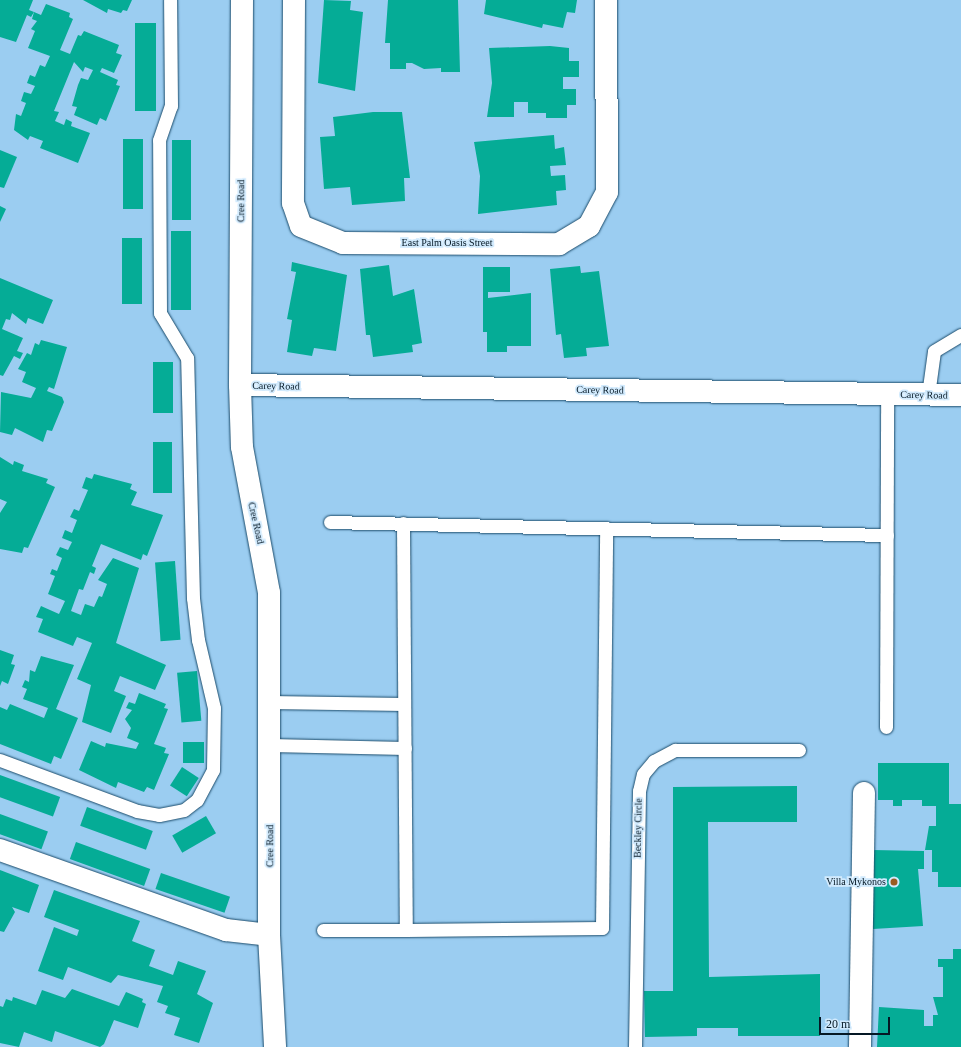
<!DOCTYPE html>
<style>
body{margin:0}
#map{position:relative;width:961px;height:1047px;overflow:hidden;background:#9bcdf1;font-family:"Times New Roman",serif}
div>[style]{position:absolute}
.building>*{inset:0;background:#05ac96;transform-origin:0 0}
.roads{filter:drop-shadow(0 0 1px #1b4b6a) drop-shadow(0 0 1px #1b4b6a)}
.service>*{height:13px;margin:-6.5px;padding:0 6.5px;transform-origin:6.5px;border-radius:6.5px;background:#fff}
.minor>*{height:22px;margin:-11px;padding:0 11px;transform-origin:11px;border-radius:11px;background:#fff}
.dots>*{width:11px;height:11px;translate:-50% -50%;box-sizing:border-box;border:2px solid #d1eafd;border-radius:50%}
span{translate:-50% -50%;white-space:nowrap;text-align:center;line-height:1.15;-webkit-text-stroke:3.5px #d1eafd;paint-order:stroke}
.street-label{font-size:10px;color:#051825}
.poi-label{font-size:10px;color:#051825}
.right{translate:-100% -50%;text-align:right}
.scale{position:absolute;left:819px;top:1017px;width:71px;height:18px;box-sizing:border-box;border:2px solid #051825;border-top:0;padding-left:5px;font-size:12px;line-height:14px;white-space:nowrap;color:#051825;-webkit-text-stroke:3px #d1eafd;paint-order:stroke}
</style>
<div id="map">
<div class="building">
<i style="clip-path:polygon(0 0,33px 0,29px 10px,34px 12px,31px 17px,27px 15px,16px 42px,0 37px)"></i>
<i style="clip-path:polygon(83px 0,132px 0,127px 11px,123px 10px,121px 13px,108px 9px,107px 13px)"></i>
<i style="clip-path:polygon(324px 0,351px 1px,350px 10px,363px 12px,355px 91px,318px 83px)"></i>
<i style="clip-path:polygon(388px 0,458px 0,460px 72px,441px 72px,441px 68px,424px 69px,412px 63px,406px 63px,406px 69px,390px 69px,390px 43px,385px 43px)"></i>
<i style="clip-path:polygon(486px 0,577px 0,575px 13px,567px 12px,563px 28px,543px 24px,542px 28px,484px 14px)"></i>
<i style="clip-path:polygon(46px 4px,70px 13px,69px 17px,73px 19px,60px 50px,70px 54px,78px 35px,81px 36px,84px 31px,119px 45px,116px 53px,122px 55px,114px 73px,102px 68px,100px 72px,118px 80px,116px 85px,120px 86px,106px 121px,100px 118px,97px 125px,74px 115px,77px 107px,72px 106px,78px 85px,81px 78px,88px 80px,93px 70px,85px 67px,83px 72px,74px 62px,54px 111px,59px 112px,55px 121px,64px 125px,66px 119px,72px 122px,71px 126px,90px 133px,78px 163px,40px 148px,43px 141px,30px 136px,28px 140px,14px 130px,16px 114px,21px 116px,26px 103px,21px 101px,24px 92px,31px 94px,35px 86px,27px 83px,30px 75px,35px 77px,40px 65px,45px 67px,50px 56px,28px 48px,35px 31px,31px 29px,37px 21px,32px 19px,34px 12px,41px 15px)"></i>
<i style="left:135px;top:23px;width:21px;height:88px"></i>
<i style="clip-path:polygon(550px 46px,569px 48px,569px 61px,579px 61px,579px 77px,563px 77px,563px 89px,576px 89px,576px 105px,567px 105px,567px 118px,546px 118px,546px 113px,528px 113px,528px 102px,514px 102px,514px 117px,487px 117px,492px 83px,489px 48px)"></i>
<i style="clip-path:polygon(373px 112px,402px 112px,410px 178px,404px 178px,405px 201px,352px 205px,350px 187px,324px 189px,320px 137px,335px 136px,333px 117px)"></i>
<i style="clip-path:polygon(554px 135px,555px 149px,564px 147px,566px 165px,550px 166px,551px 176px,565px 175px,566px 190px,556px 191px,557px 205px,478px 214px,480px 176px,474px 142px)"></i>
<i style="left:123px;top:139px;width:20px;height:70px"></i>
<i style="left:172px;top:140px;width:19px;height:80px"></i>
<i style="clip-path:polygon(0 150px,17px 157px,4px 188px,0 187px)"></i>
<i style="clip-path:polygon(0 206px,6px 209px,0 222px)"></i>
<i style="left:171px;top:231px;width:20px;height:79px"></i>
<i style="left:142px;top:238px;width:66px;height:20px;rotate:90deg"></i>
<i style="clip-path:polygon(292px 262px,347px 275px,336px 351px,314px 348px,312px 356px,287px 352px,292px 320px,287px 319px,296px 272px,291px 271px)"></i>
<i style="clip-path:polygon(389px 265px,393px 296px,414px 289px,422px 343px,412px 345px,413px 352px,373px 357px,370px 335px,366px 335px,360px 269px)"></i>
<i style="clip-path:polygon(580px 266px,581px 273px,599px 271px,609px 346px,586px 348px,587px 356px,564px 358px,561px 334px,556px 335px,550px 269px)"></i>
<i style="clip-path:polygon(483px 267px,510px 267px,510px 292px,488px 292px,488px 298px,531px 293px,531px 346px,507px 346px,507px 352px,487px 352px,487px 332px,483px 332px)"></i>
<i style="clip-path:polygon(0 278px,53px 300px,43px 324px,28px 318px,26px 324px,12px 313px,10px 320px,6px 319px,2px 329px,23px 338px,17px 351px,23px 353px,20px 359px,14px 356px,3px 376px,0 375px)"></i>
<i style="clip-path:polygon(41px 340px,67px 347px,54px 389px,49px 387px,47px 391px,62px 397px,64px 402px,52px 431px,47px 430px,43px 442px,15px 428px,12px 435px,0 432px,1px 392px,31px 398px,36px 388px,22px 382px,26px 372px,18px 369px,27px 353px,31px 355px,35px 343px,39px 345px)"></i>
<i style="left:153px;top:362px;width:20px;height:51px"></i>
<i style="left:153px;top:442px;width:19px;height:51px"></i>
<i style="clip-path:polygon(0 457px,13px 465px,14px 461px,24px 465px,22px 471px,48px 479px,46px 483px,55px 487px,28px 548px,24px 547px,22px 553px,0 549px,0 513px,7px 502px,0 499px)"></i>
<i style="clip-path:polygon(94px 474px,132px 484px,130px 489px,137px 492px,131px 505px,163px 515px,147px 556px,143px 554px,141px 560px,101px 544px,92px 566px,96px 568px,94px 574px,90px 572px,83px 590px,79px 589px,71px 611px,81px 615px,85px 604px,94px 607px,99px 596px,102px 597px,107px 584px,98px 580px,113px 558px,139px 568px,116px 643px,166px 665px,155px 690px,120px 676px,114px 691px,126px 696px,111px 733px,82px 722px,91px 685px,77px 679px,92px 643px,77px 637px,73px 646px,38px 632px,43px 619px,36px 617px,41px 606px,59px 614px,65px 601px,48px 594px,55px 576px,50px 574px,52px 569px,57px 571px,62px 558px,56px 555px,60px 547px,68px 550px,72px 542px,62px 538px,65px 530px,72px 533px,77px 520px,70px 517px,74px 509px,79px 511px,88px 490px,82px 488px,86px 477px,92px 479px)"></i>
<i style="left:175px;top:561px;width:79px;height:20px;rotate:86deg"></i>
<i style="clip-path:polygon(0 650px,14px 655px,11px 664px,15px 665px,8px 684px,2px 681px,0 686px)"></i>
<i style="clip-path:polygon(41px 656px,74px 665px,56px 709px,78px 718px,61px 759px,54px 756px,51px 764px,0 744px,0 707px,7px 710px,10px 704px,44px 718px,48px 708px,23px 699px,27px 689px,22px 687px,25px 680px,29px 682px,30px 670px,35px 672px)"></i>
<i style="left:197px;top:671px;width:50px;height:20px;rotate:85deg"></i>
<i style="clip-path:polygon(139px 693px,166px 704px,164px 708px,168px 709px,154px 744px,166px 748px,164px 753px,169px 754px,154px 790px,147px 787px,144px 792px,118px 782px,116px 788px,79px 770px,91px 741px,105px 747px,106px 743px,136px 749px,139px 743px,127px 738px,131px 728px,125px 719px,132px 710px,126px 708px,129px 702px,135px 704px)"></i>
<i style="left:183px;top:742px;width:21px;height:21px"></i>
<i style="clip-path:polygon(878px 763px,949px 763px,949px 804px,961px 804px,961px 887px,938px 887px,938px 872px,932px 872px,932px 850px,925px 850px,929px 826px,936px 826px,936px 806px,922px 806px,922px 800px,902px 800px,902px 806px,893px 806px,893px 800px,878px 800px)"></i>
<i style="left:182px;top:767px;width:20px;height:22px;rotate:33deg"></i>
<i style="left:0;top:775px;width:64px;height:21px;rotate:20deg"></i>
<i style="clip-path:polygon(797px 786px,797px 822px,708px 822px,709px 977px,820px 974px,820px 1036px,738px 1036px,738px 1028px,697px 1028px,697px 1036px,645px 1037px,644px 991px,673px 991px,673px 787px)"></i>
<i style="left:87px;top:807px;width:70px;height:20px;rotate:20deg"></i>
<i style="left:0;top:814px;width:51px;height:19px;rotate:20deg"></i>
<i style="left:206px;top:816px;width:20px;height:39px;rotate:60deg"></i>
<i style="left:76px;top:842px;width:79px;height:18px;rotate:20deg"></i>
<i style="clip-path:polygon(873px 850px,924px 851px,924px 869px,918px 869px,923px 926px,873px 929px)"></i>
<i style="clip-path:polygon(0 870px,39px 885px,29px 913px,12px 907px,15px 912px,4px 932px,0 931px)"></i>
<i style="left:161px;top:873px;width:73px;height:17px;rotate:19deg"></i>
<i style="clip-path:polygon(54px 890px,140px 921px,132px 941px,155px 950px,149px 966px,173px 975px,178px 961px,206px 971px,197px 994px,213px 1003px,199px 1043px,174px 1035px,180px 1018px,165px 1013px,168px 1006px,157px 1002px,163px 986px,118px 975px,111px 983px,68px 967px,63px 980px,38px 971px,54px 927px,77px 936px,79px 930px,44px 917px)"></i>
<i style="clip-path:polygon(953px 949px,961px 949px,961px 1047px,877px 1047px,879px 1007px,924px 1010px,924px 1026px,933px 1026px,933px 1015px,938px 1015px,933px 997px,943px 997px,943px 967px,938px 967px,938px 959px,953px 959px)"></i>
<i style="clip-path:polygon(72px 989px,119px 1006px,126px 992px,143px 999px,142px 1002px,146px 1004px,138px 1028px,114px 1020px,104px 1044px,100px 1047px,55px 1031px,52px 1042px,24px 1032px,19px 1047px,0 1043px,0 1006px,3px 1007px,6px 999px,12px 1001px,13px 997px,36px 1005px,42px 990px,65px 998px)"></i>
</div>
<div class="roads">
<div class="service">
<i style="left:928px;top:395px;width:44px;rotate:-82.2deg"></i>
<i style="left:934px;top:351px;width:31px;rotate:-31deg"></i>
<i style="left:330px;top:522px;width:557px;rotate:1.34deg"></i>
<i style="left:403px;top:523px;width:407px;rotate:89.6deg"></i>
<i style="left:406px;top:930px;width:196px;rotate:-0.6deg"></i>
<i style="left:602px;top:928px;width:400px;rotate:-89.4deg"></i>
<i style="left:269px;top:702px;width:135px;rotate:0.8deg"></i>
<i style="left:886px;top:727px;width:332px;rotate:-89.8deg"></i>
<i style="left:270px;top:745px;width:135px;rotate:1.3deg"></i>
<i style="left:0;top:760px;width:146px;rotate:20.4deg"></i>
<i style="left:137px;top:811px;width:22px;rotate:10deg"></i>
<i style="left:159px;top:815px;width:25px;rotate:-11deg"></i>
<i style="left:184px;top:810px;width:16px;rotate:-38deg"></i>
<i style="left:197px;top:800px;width:34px;rotate:-62deg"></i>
<i style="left:213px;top:770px;width:62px;rotate:-89.1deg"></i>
<i style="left:214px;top:708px;width:70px;rotate:-103.2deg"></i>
<i style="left:198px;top:640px;width:42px;rotate:-96.8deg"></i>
<i style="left:193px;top:598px;width:240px;rotate:-91.4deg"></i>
<i style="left:187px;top:358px;width:52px;rotate:-121deg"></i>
<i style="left:160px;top:313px;width:173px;rotate:-90.3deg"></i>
<i style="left:159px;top:140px;width:36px;rotate:-71deg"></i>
<i style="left:171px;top:106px;width:106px;rotate:-90.5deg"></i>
<i style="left:323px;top:930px;width:83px"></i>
<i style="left:635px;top:1047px;width:256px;rotate:-89.1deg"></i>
<i style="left:639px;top:791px;width:17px;rotate:-77deg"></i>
<i style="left:643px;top:774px;width:17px;rotate:-50deg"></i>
<i style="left:654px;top:761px;width:24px;rotate:-28deg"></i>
<i style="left:675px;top:750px;width:124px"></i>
</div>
<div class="minor">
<i style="left:242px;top:0;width:385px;rotate:90.3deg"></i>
<i style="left:240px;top:385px;width:62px;rotate:88.2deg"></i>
<i style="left:242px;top:447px;width:148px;rotate:79.5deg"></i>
<i style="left:269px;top:593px;width:342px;rotate:90deg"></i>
<i style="left:269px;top:935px;width:112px;rotate:86.9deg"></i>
<i style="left:294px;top:0;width:203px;rotate:90.3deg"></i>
<i style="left:293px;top:203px;width:24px;rotate:71deg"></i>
<i style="left:301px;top:226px;width:45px;rotate:22deg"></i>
<i style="left:343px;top:243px;width:216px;rotate:0.3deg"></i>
<i style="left:559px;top:244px;width:35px;rotate:-31deg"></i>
<i style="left:589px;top:226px;width:38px;rotate:-62deg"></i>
<i style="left:607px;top:192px;width:192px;rotate:-90.3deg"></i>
<i style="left:240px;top:385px;width:721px;rotate:0.79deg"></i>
<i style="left:0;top:850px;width:240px;rotate:19.5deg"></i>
<i style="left:226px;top:930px;width:43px;rotate:6.6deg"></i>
<i style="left:860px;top:1047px;width:254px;rotate:-89.1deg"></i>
</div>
</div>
<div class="dots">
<i style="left:894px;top:882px;background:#995b21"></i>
</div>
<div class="street-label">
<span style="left:241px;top:201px;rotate:-90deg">Cree Road</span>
<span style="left:447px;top:243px">East Palm Oasis Street</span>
<span style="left:276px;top:386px;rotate:1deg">Carey Road</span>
<span style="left:600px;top:390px;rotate:1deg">Carey Road</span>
<span style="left:924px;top:395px;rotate:1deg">Carey Road</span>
<span style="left:256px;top:523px;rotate:77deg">Cree Road</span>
<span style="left:638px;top:828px;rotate:-89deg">Beckley Circle</span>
<span style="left:270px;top:846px;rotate:-90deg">Cree Road</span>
</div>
<div class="poi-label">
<span class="right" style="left:886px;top:882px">Villa Mykonos</span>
</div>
<div class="scale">20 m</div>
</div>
